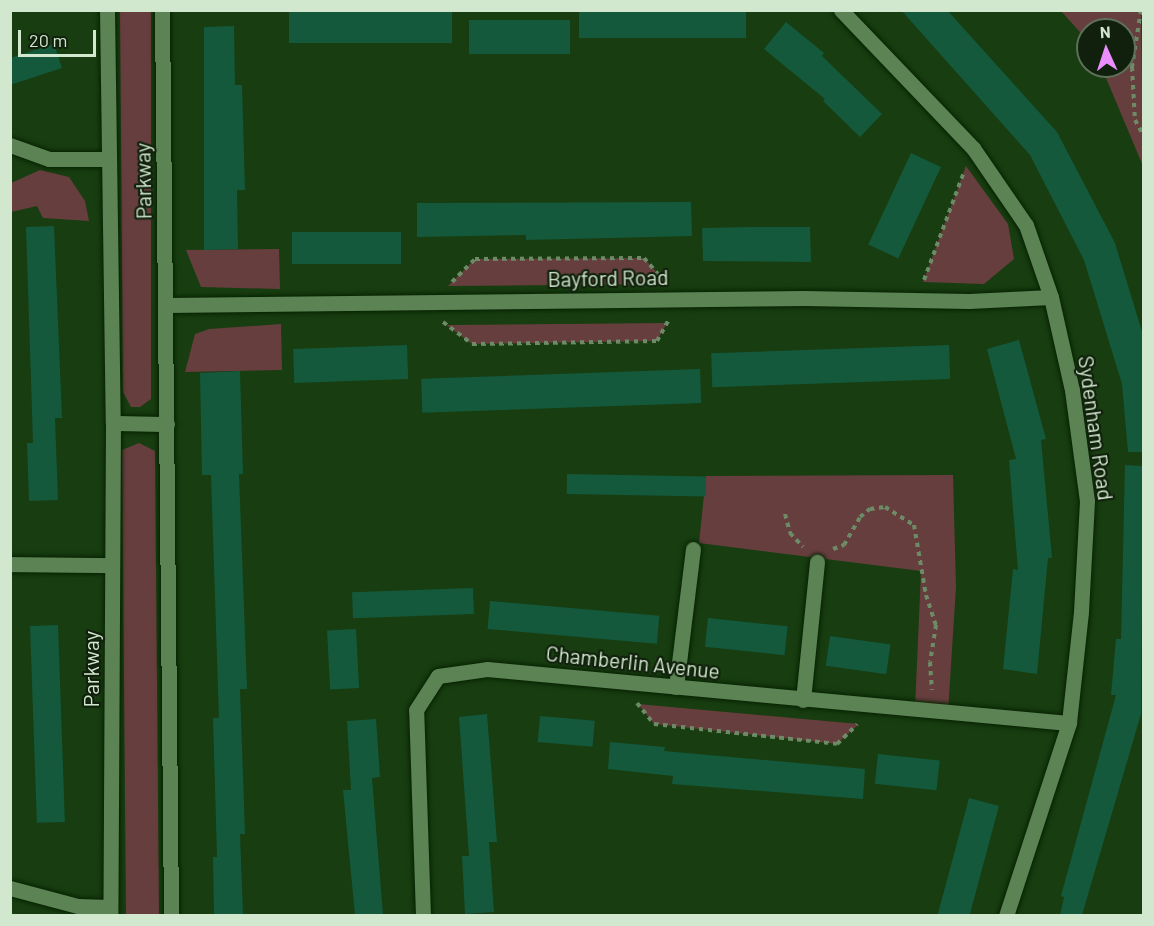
<!DOCTYPE html>
<style>
body{margin:0}
#map{position:relative;width:1154px;height:926px;overflow:hidden;background:#183d10;font-family:Barlow,sans-serif}
div>[style]{position:absolute}
.green>*{inset:0;background:#673e3e}
.building>*{inset:0;background:#14593c;transform-origin:0 0}
.path>*{height:4px;margin-top:-2px;transform-origin:0;background:repeating-linear-gradient(90deg,#6d8b67 0 4.5px,transparent 0 9px)}
.roads{filter:drop-shadow(0 0 2px #062202) drop-shadow(0 0 2px #062202)}
.minor>*{height:15px;margin:-7.5px;padding:0 7.5px;transform-origin:7.5px;border-radius:7.5px;background:#5c8354}
span{translate:-50% -50%;white-space:nowrap;text-align:center;line-height:1.15;-webkit-text-stroke:4.5px #10200c;paint-order:stroke}
.street-label{font-size:21px;color:#d2e8ce}
.frame{position:absolute;inset:0;border:12px solid #d2e8ce;pointer-events:none}
.north{position:absolute;left:1076px;top:18px;width:60px;height:60px;box-sizing:border-box;background:#10200c;border:2px solid #5e705a;border-radius:50%;rotate:357deg;font-size:16px;font-weight:700;line-height:24px;text-align:center;color:#d2e8ce}
.north::after{content:'';display:block;margin:auto;width:21px;height:27px;background:#ea8dfd;clip-path:polygon(50% 0,100% 100%,50% 72%,0 100%)}
.scale{position:absolute;left:18px;top:30px;width:78px;height:27px;box-sizing:border-box;border:3px solid #d2e8ce;border-top:0;padding-left:8px;font-size:18px;line-height:21px;white-space:nowrap;color:#d2e8ce;-webkit-text-stroke:4px #10200c;paint-order:stroke}
</style>
<div id="map">
<div class="green">
<i style="clip-path:polygon(120px 11px,151px 11px,151px 399px,140px 407px,131px 407px,123px 392px)"></i>
<i style="clip-path:polygon(1061px 11px,1141px 11px,1143px 166px,1101px 66px,1124px 66px,1124px 30px,1088px 30px,1088px 41px)"></i>
<i style="clip-path:polygon(966px 166px,1008px 224px,1014px 259px,984px 284px,923px 282px)"></i>
<i style="clip-path:polygon(40px 170px,69px 177px,85px 201px,89px 221px,43px 218px,37px 206px,11px 212px,11px 183px)"></i>
<i style="clip-path:polygon(279px 249px,280px 289px,201px 287px,186px 250px)"></i>
<i style="clip-path:polygon(644px 258px,667px 284px,448px 286px,475px 259px)"></i>
<i style="clip-path:polygon(667px 323px,657px 341px,472px 344px,446px 325px)"></i>
<i style="clip-path:polygon(281px 324px,282px 370px,185px 372px,195px 334px,209px 329px)"></i>
<i style="clip-path:polygon(139px 443px,155px 451px,159px 916px,126px 915px,122px 450px)"></i>
<i style="clip-path:polygon(953px 475px,956px 587px,948px 712px,915px 709px,921px 571px,699px 543px,706px 476px)"></i>
<i style="clip-path:polygon(638px 704px,859px 724px,837px 744px,654px 724px)"></i>
</div>
<div class="building">
<i style="left:289px;top:10px;width:163px;height:33px"></i>
<i style="left:579px;top:10px;width:167px;height:28px"></i>
<i style="clip-path:polygon(901px 10px,947px 10px,1057px 132px,1115px 243px,1143px 335px,1143px 452px,1128px 452px,1122px 384px,1084px 260px,1030px 155px)"></i>
<i style="left:570px;top:20px;width:34px;height:101px;rotate:90deg"></i>
<i style="clip-path:polygon(786px 22px,824px 53px,822px 56px,882px 114px,860px 137px,823px 101px,825px 99px,764px 49px)"></i>
<i style="clip-path:polygon(234px 26px,235px 85px,242px 85px,245px 190px,237px 190px,238px 249px,204px 250px,204px 27px)"></i>
<i style="clip-path:polygon(54px 44px,62px 68px,10px 85px,10px 58px)"></i>
<i style="left:911px;top:153px;width:33px;height:101px;rotate:25deg"></i>
<i style="clip-path:polygon(691px 202px,692px 236px,526px 240px,526px 235px,417px 237px,417px 203px)"></i>
<i style="clip-path:polygon(54px 226px,62px 418px,55px 418px,58px 500px,29px 501px,27px 443px,33px 443px,26px 227px)"></i>
<i style="clip-path:polygon(751px 227px,810px 227px,811px 262px,703px 261px,702px 228px)"></i>
<i style="left:401px;top:232px;width:32px;height:109px;rotate:90deg"></i>
<i style="clip-path:polygon(1019px 340px,1046px 439px,1041px 440px,1052px 558px,1048px 558px,1037px 674px,1003px 669px,1013px 569px,1018px 570px,1009px 460px,1016px 459px,987px 349px)"></i>
<i style="left:407px;top:345px;width:34px;height:114px;rotate:88deg"></i>
<i style="left:949px;top:345px;width:34px;height:238px;rotate:88deg"></i>
<i style="left:700px;top:369px;width:34px;height:279px;rotate:88deg"></i>
<i style="clip-path:polygon(240px 371px,243px 474px,239px 474px,247px 689px,240px 689px,245px 834px,240px 834px,243px 914px,214px 915px,213px 857px,217px 857px,213px 718px,219px 718px,217px 658px,211px 475px,202px 475px,200px 373px)"></i>
<i style="clip-path:polygon(1125px 465px,1143px 466px,1141px 714px,1082px 915px,1060px 915px,1064px 897px,1061px 896px,1116px 695px,1111px 695px,1116px 639px,1121px 639px)"></i>
<i style="left:567px;top:474px;width:139px;height:20px;rotate:1deg"></i>
<i style="left:473px;top:588px;width:26px;height:121px;rotate:88deg"></i>
<i style="left:490px;top:601px;width:170px;height:28px;rotate:5deg"></i>
<i style="left:708px;top:618px;width:80px;height:29px;rotate:6deg"></i>
<i style="left:58px;top:625px;width:197px;height:28px;rotate:88deg"></i>
<i style="left:356px;top:629px;width:59px;height:29px;rotate:87deg"></i>
<i style="left:830px;top:636px;width:61px;height:30px;rotate:8deg"></i>
<i style="clip-path:polygon(487px 714px,497px 842px,489px 842px,494px 912px,465px 914px,462px 856px,469px 856px,459px 717px)"></i>
<i style="left:540px;top:716px;width:55px;height:26px;rotate:5deg"></i>
<i style="clip-path:polygon(376px 719px,380px 777px,372px 778px,383px 915px,355px 915px,343px 790px,351px 790px,347px 721px)"></i>
<i style="clip-path:polygon(610px 742px,665px 747px,664px 751px,865px 769px,863px 799px,672px 784px,673px 776px,608px 769px)"></i>
<i style="left:878px;top:754px;width:62px;height:30px;rotate:6deg"></i>
<i style="left:969px;top:798px;width:31px;height:122px;rotate:15deg"></i>
</div>
<div class="path">
<i style="left:1141px;top:10px;width:58px;rotate:99deg"></i>
<i style="left:1132px;top:67px;width:53px;rotate:86.8deg"></i>
<i style="left:1135px;top:120px;width:18px;rotate:61deg"></i>
<i style="left:924px;top:280px;width:115px;rotate:-69.7deg"></i>
<i style="left:452px;top:282px;width:33px;rotate:-45deg"></i>
<i style="left:475px;top:259px;width:169px;rotate:-0.3deg"></i>
<i style="left:644px;top:258px;width:28px;rotate:49deg"></i>
<i style="left:443px;top:322px;width:36px;rotate:37deg"></i>
<i style="left:472px;top:344px;width:185px;rotate:-0.9deg"></i>
<i style="left:657px;top:341px;width:26px;rotate:-61deg"></i>
<i style="left:785px;top:514px;width:20px;rotate:75deg"></i>
<i style="left:790px;top:533px;width:19px;rotate:47deg"></i>
<i style="left:833px;top:549px;width:12px;rotate:-20deg"></i>
<i style="left:844px;top:545px;width:32px;rotate:-60deg"></i>
<i style="left:860px;top:517px;width:13px;rotate:-39deg"></i>
<i style="left:870px;top:509px;width:15px;rotate:-8deg"></i>
<i style="left:885px;top:507px;width:34px;rotate:32deg"></i>
<i style="left:914px;top:525px;width:71px;rotate:80.3deg"></i>
<i style="left:926px;top:595px;width:32px;rotate:72deg"></i>
<i style="left:936px;top:625px;width:37px;rotate:99deg"></i>
<i style="left:930px;top:662px;width:28px;rotate:86deg"></i>
<i style="left:637px;top:703px;width:27px;rotate:51deg"></i>
<i style="left:654px;top:724px;width:184px;rotate:6.2deg"></i>
<i style="left:837px;top:744px;width:28px;rotate:-44deg"></i>
</div>
<div class="roads">
<div class="minor">
<i style="left:107px;top:10px;width:413px;rotate:89.2deg"></i>
<i style="left:113px;top:423px;width:493px;rotate:90.3deg"></i>
<i style="left:162px;top:10px;width:906px;rotate:89.43deg"></i>
<i style="left:841px;top:10px;width:191px;rotate:46.3deg"></i>
<i style="left:973px;top:148px;width:93px;rotate:55.5deg"></i>
<i style="left:1026px;top:225px;width:76px;rotate:70.9deg"></i>
<i style="left:1051px;top:297px;width:95px;rotate:77.3deg"></i>
<i style="left:1072px;top:390px;width:112px;rotate:82.3deg"></i>
<i style="left:1087px;top:501px;width:111px;rotate:93.1deg"></i>
<i style="left:1081px;top:612px;width:112px;rotate:96.2deg"></i>
<i style="left:1069px;top:723px;width:203px;rotate:108.1deg"></i>
<i style="left:10px;top:145px;width:41px;rotate:19.7deg"></i>
<i style="left:49px;top:159px;width:60px"></i>
<i style="left:166px;top:305px;width:638px;rotate:-0.63deg"></i>
<i style="left:804px;top:298px;width:165px;rotate:1deg"></i>
<i style="left:969px;top:301px;width:82px;rotate:-2.8deg"></i>
<i style="left:113px;top:423px;width:54px;rotate:1.1deg"></i>
<i style="left:10px;top:564px;width:102px;rotate:0.6deg"></i>
<i style="left:676px;top:687px;width:139px;rotate:-83deg"></i>
<i style="left:803px;top:700px;width:139px;rotate:-84.2deg"></i>
<i style="left:10px;top:888px;width:70px;rotate:14.8deg"></i>
<i style="left:78px;top:906px;width:32px;rotate:2deg"></i>
<i style="left:423px;top:916px;width:206px;rotate:-91.9deg"></i>
<i style="left:416px;top:710px;width:40px;rotate:-57.1deg"></i>
<i style="left:438px;top:676px;width:49px;rotate:-8.1deg"></i>
<i style="left:487px;top:669px;width:584px;rotate:5.3deg"></i>
</div>
</div>
<div class="street-label">
<span style="left:143px;top:181px;rotate:-91deg">Parkway</span>
<span style="left:608px;top:278px;rotate:-1deg">Bayford Road</span>
<span style="left:1096px;top:428px;rotate:82deg">Sydenham Road</span>
<span style="left:633px;top:662px;rotate:6deg">Chamberlin Avenue</span>
<span style="left:91px;top:669px;rotate:-90deg">Parkway</span>
</div>
<div class="frame"></div>
<div class="north">N</div>
<div class="scale">20 m</div>
</div>
